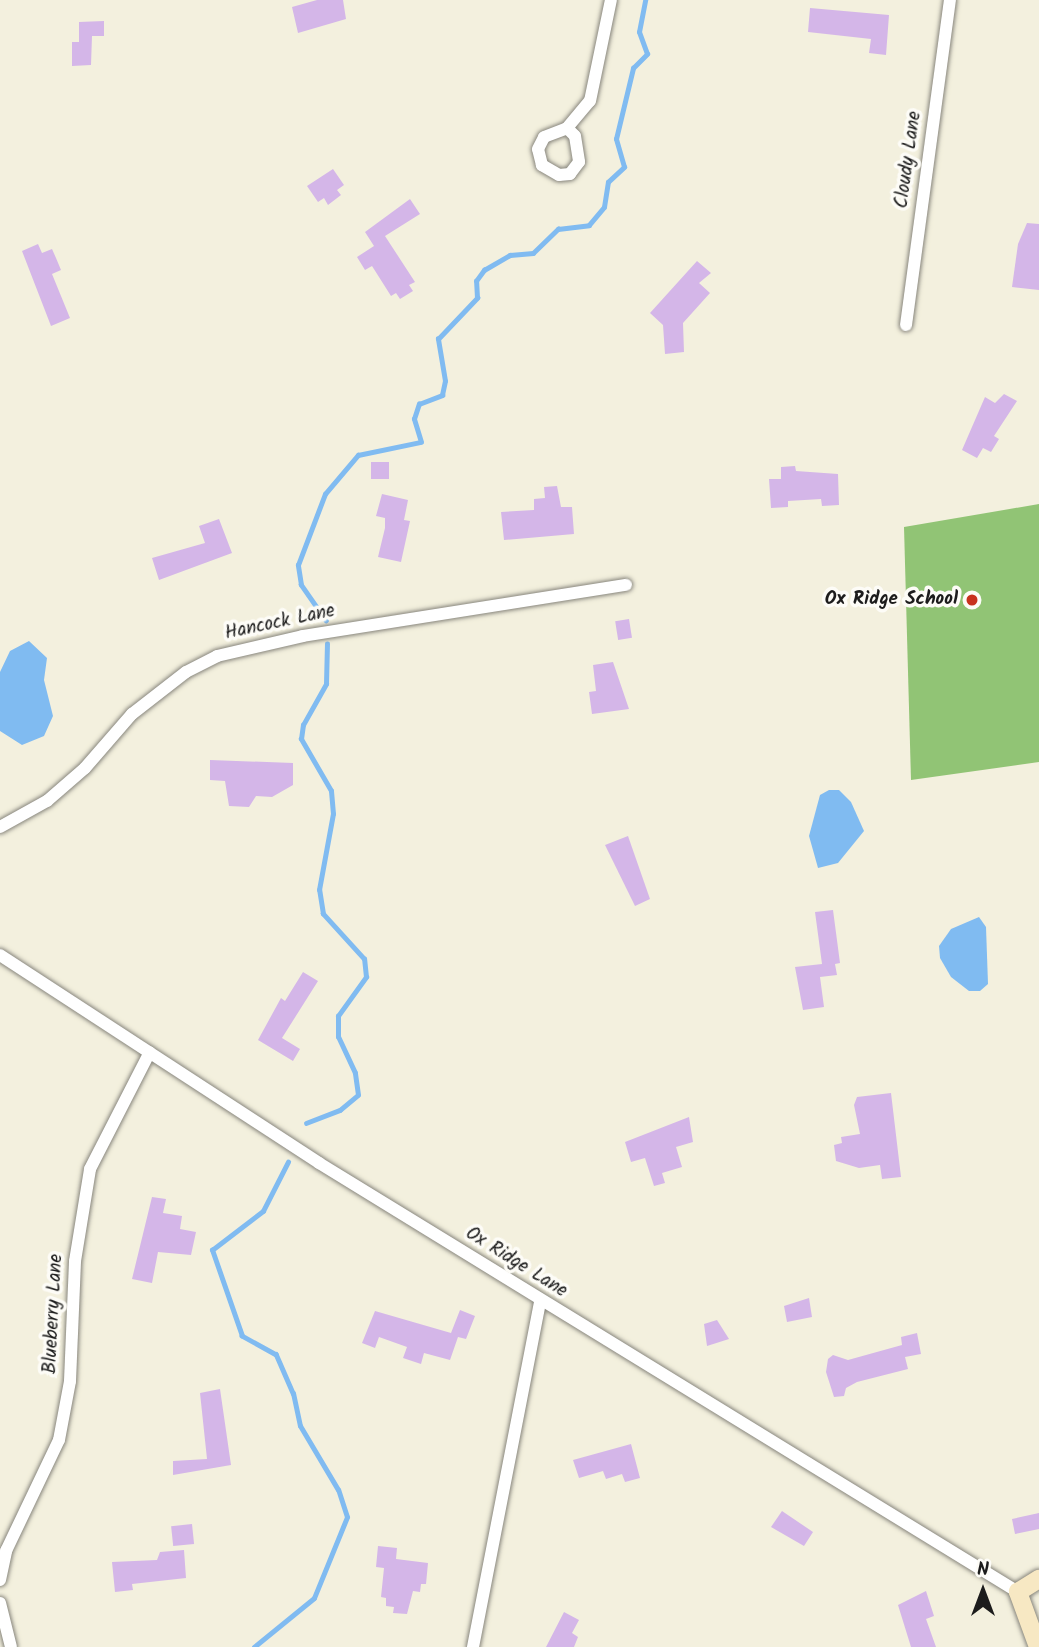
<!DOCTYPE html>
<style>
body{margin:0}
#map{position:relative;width:1039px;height:1647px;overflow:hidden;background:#f3f0de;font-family:Kalam,sans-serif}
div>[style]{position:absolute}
.green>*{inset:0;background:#91c475}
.water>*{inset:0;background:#80bbf1}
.stream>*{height:4.5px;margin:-2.25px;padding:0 2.25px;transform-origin:2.25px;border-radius:2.25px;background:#80bbf1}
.building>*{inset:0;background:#d4b6e8;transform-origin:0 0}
.roads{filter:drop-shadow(0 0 2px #88867d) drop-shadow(0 0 2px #88867d)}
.street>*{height:12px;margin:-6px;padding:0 6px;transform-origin:6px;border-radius:6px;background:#fff}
.secondary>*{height:18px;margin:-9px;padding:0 9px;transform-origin:9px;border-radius:9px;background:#f7e8c3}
.dots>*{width:19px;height:19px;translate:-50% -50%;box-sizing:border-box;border:4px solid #fdfcf7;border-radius:50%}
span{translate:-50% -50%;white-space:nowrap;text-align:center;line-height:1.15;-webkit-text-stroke:7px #fdfcf7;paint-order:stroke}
.street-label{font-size:19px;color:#1c1c1c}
.poi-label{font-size:19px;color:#1c1c1c;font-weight:700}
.right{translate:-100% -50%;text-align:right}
.north{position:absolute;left:948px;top:1556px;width:70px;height:70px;-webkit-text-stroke:5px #fdfcf7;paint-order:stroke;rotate:0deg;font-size:19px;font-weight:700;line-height:28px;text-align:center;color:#1c1c1c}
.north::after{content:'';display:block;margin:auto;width:24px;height:32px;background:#1c1c1c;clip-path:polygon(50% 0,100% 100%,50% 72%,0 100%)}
</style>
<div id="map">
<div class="green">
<i style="clip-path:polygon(1039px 504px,1039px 762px,911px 780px,904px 527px)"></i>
</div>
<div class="water">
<i style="clip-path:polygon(29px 641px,47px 658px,44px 680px,53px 716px,44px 736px,22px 745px,0 731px,0 672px,10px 651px)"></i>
<i style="clip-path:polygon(829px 790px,839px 790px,851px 802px,864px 831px,838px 863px,818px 868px,809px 836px,820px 795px)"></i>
<i style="clip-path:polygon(979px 917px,986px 927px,988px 984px,980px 991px,969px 991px,951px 977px,940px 958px,939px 946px,951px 929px)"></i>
</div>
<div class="stream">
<i style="left:326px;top:621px;width:44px;rotate:-124.8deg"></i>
<i style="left:301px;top:585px;width:20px;rotate:-99deg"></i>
<i style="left:298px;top:565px;width:76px;rotate:-69.2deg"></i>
<i style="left:325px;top:494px;width:51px;rotate:-49.8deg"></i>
<i style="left:358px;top:455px;width:64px;rotate:-11.7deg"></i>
<i style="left:421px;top:442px;width:24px;rotate:-107deg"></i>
<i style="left:414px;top:419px;width:16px;rotate:-72deg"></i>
<i style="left:419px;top:404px;width:25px;rotate:-21deg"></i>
<i style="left:442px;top:395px;width:14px;rotate:-78deg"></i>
<i style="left:445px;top:381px;width:43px;rotate:-99.5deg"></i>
<i style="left:438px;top:339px;width:57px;rotate:-46.4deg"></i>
<i style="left:477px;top:298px;width:17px;rotate:-93deg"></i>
<i style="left:476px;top:281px;width:14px;rotate:-54deg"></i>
<i style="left:484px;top:270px;width:30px;rotate:-30deg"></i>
<i style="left:510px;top:255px;width:23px;rotate:-5deg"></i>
<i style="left:533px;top:253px;width:35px;rotate:-44deg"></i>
<i style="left:558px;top:229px;width:31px;rotate:-7deg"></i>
<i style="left:589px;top:225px;width:23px;rotate:-50deg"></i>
<i style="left:604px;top:207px;width:25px;rotate:-81deg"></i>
<i style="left:608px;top:182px;width:22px;rotate:-43deg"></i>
<i style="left:624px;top:167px;width:29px;rotate:-106deg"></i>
<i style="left:616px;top:139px;width:73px;rotate:-76.5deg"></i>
<i style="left:633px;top:68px;width:20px;rotate:-45deg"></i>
<i style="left:647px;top:54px;width:23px;rotate:-110deg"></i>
<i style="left:639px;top:32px;width:33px;rotate:-79deg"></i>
<i style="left:306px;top:1123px;width:36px;rotate:-21deg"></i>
<i style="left:340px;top:1110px;width:23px;rotate:-40deg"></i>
<i style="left:358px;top:1095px;width:22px;rotate:-98deg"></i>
<i style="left:355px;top:1073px;width:40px;rotate:-115deg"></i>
<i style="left:338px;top:1037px;width:21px;rotate:-90deg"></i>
<i style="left:338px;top:1016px;width:48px;rotate:-54.3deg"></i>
<i style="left:366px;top:977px;width:18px;rotate:-96deg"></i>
<i style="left:364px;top:959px;width:61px;rotate:-132.3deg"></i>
<i style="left:323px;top:914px;width:24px;rotate:-99deg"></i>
<i style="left:319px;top:890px;width:77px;rotate:-79.6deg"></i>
<i style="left:333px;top:814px;width:23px;rotate:-95deg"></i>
<i style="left:331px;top:791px;width:60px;rotate:-120deg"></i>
<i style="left:301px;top:739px;width:14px;rotate:-82deg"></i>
<i style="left:303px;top:725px;width:47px;rotate:-60.7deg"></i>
<i style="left:326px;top:684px;width:40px;rotate:-88.6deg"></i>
<i style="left:254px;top:1647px;width:77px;rotate:-39.2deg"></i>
<i style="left:314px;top:1598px;width:87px;rotate:-67.8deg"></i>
<i style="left:347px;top:1517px;width:28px;rotate:-108deg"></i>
<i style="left:338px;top:1490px;width:74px;rotate:-120.7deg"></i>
<i style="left:300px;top:1426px;width:33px;rotate:-102deg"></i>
<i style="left:293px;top:1394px;width:43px;rotate:-113.6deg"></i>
<i style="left:276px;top:1355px;width:39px;rotate:-151deg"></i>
<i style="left:242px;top:1336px;width:91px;rotate:-109.2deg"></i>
<i style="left:212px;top:1250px;width:64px;rotate:-37.4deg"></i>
<i style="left:263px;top:1211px;width:55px;rotate:-63deg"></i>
</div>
<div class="building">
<i style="clip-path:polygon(317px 0,343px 0,346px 19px,298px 33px,292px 7px)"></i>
<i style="clip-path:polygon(810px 8px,889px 15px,886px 55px,869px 53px,871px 39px,808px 32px)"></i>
<i style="clip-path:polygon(104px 21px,104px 36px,92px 36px,91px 65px,72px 66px,72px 42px,79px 42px,79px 22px)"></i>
<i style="clip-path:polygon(333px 169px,344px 185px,337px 190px,341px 195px,328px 205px,324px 198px,318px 202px,307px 186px)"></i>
<i style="clip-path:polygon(410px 199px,420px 214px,385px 236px,415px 282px,409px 285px,413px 291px,400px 299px,396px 293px,391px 296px,372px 266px,365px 270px,357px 257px,374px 246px,365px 232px)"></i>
<i style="clip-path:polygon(1027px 223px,1039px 224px,1039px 290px,1012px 287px,1018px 244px)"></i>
<i style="clip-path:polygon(38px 244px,42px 253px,52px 249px,56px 258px,61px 270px,52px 274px,70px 318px,51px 326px,22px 251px)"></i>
<i style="clip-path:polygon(697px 261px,711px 273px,699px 283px,710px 293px,683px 323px,684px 352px,665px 354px,663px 325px,650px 313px)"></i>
<i style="clip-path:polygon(1004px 394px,1017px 401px,994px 436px,999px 439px,991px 452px,983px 448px,977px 458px,962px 450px,985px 397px,995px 403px)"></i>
<i style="left:371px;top:462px;width:18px;height:17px"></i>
<i style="clip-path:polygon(795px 466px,796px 471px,838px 474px,839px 505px,822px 506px,821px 499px,788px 501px,788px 507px,771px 508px,769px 479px,781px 479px,781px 467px)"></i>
<i style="clip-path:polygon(557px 486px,561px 507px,572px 507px,574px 534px,504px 540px,501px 512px,534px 510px,534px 499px,545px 498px,544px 487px)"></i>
<i style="clip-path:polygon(382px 494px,408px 500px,404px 520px,410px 521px,401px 562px,378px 557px,385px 528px,385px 518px,376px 516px)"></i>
<i style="clip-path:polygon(219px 519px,232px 553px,159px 580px,152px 558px,205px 543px,199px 526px)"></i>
<i style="left:629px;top:619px;width:19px;height:14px;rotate:81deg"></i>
<i style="clip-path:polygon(613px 662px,629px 709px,592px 714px,589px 692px,596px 691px,593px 665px)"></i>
<i style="clip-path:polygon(210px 760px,293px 763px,293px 785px,272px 797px,256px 796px,249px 807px,229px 806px,225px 781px,210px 780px)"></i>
<i style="clip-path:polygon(628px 836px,650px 899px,635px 906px,605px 845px)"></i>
<i style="clip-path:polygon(833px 910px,840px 963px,835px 964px,837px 975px,820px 977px,824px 1007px,803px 1010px,795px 967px,822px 964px,815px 912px)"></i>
<i style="clip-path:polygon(303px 972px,318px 981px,282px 1038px,300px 1049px,293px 1061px,258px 1040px,281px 998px,285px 1001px)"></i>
<i style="clip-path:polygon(891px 1093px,901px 1177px,882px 1179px,880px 1165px,859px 1168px,836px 1161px,834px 1145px,842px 1143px,841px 1137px,860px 1134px,854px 1105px,857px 1097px)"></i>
<i style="clip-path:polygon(689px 1117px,693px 1142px,676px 1147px,682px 1167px,662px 1173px,665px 1183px,654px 1186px,645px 1158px,631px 1162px,625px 1142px)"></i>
<i style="clip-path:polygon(152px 1197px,166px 1199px,163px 1213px,182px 1216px,180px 1229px,196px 1232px,191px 1255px,158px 1252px,152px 1283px,132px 1279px)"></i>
<i style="clip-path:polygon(809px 1298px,812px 1317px,787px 1322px,784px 1306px)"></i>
<i style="clip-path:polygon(460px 1310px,475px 1316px,466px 1339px,458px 1337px,450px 1360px,424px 1353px,421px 1364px,403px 1358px,407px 1347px,379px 1337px,375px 1348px,362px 1343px,375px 1311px,451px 1333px)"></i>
<i style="clip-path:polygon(717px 1320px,729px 1339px,707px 1346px,704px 1324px)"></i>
<i style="clip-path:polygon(917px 1333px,921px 1354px,905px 1357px,908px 1369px,857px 1382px,846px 1388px,844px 1396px,834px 1397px,826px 1372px,828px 1359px,833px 1355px,848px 1360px,902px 1345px,901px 1337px)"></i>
<i style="clip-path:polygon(220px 1389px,231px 1465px,173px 1475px,173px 1461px,207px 1459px,200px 1393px)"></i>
<i style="clip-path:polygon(631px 1444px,640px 1478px,625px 1482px,622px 1474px,606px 1479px,603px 1471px,579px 1478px,573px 1460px)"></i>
<i style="clip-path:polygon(782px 1511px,813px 1532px,804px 1546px,771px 1527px)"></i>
<i style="clip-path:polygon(1039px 1513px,1039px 1529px,1015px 1534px,1012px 1519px)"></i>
<i style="left:192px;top:1524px;width:20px;height:21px;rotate:84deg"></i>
<i style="clip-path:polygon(378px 1546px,397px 1548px,396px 1559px,428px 1563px,426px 1584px,421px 1584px,420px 1592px,413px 1591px,407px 1614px,393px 1613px,394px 1607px,386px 1606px,386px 1598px,381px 1597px,384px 1568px,376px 1567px)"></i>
<i style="clip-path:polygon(184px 1550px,186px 1578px,132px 1584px,133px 1590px,115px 1592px,112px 1562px,157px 1560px,160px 1552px)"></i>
<i style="clip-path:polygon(926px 1591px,934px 1616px,926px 1619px,936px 1647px,911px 1647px,898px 1605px)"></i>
<i style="clip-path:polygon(564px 1612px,579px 1620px,572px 1633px,578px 1637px,574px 1647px,546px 1647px)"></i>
</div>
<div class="roads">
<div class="street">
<i style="left:567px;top:128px;width:11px;rotate:45deg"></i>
<i style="left:575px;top:136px;width:26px;rotate:81deg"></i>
<i style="left:579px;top:162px;width:15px;rotate:127deg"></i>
<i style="left:570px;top:174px;width:11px;rotate:175deg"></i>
<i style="left:559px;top:175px;width:20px;rotate:-150deg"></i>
<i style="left:542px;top:165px;width:16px;rotate:-104deg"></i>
<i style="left:538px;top:149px;width:13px;rotate:-63deg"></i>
<i style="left:544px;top:137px;width:25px;rotate:-21deg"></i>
<i style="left:567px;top:128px;width:35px;rotate:-50deg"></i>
<i style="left:590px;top:101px;width:103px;rotate:-78.3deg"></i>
<i style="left:906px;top:325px;width:328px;rotate:-82.3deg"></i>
<i style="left:0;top:827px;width:54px;rotate:-29deg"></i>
<i style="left:47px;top:801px;width:50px;rotate:-41deg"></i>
<i style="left:85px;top:768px;width:72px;rotate:-49deg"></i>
<i style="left:132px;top:714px;width:68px;rotate:-37.9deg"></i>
<i style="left:186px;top:672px;width:35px;rotate:-27deg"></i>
<i style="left:217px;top:656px;width:88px;rotate:-13.1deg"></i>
<i style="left:303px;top:636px;width:327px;rotate:-9deg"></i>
<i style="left:0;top:955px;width:381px;rotate:33.1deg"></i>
<i style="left:319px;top:1163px;width:820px;rotate:31.54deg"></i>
<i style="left:0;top:1580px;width:30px;rotate:-78deg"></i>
<i style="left:6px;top:1551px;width:123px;rotate:-64.5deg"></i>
<i style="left:59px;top:1440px;width:60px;rotate:-79.4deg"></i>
<i style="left:70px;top:1381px;width:120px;rotate:-87.6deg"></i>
<i style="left:75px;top:1261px;width:93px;rotate:-80.7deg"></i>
<i style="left:90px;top:1169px;width:131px;rotate:-62.9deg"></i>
<i style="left:0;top:1603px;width:45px;rotate:76deg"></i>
<i style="left:473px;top:1647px;width:352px;rotate:-79deg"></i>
</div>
<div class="secondary">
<i style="left:1038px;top:1647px;width:59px;rotate:-110deg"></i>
<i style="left:1018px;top:1592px;width:25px;rotate:-32deg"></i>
</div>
</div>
<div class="dots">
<i style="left:972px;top:600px;background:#c8321e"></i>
</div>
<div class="street-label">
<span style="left:909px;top:160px;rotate:-82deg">Cloudy Lane</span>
<span style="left:280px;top:623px;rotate:-12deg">Hancock Lane</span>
<span style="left:516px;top:1263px;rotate:32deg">Ox Ridge Lane</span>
<span style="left:54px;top:1314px;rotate:-87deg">Blueberry Lane</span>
</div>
<div class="poi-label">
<span class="right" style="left:958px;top:600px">Ox Ridge School</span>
</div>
<div class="north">N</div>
</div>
